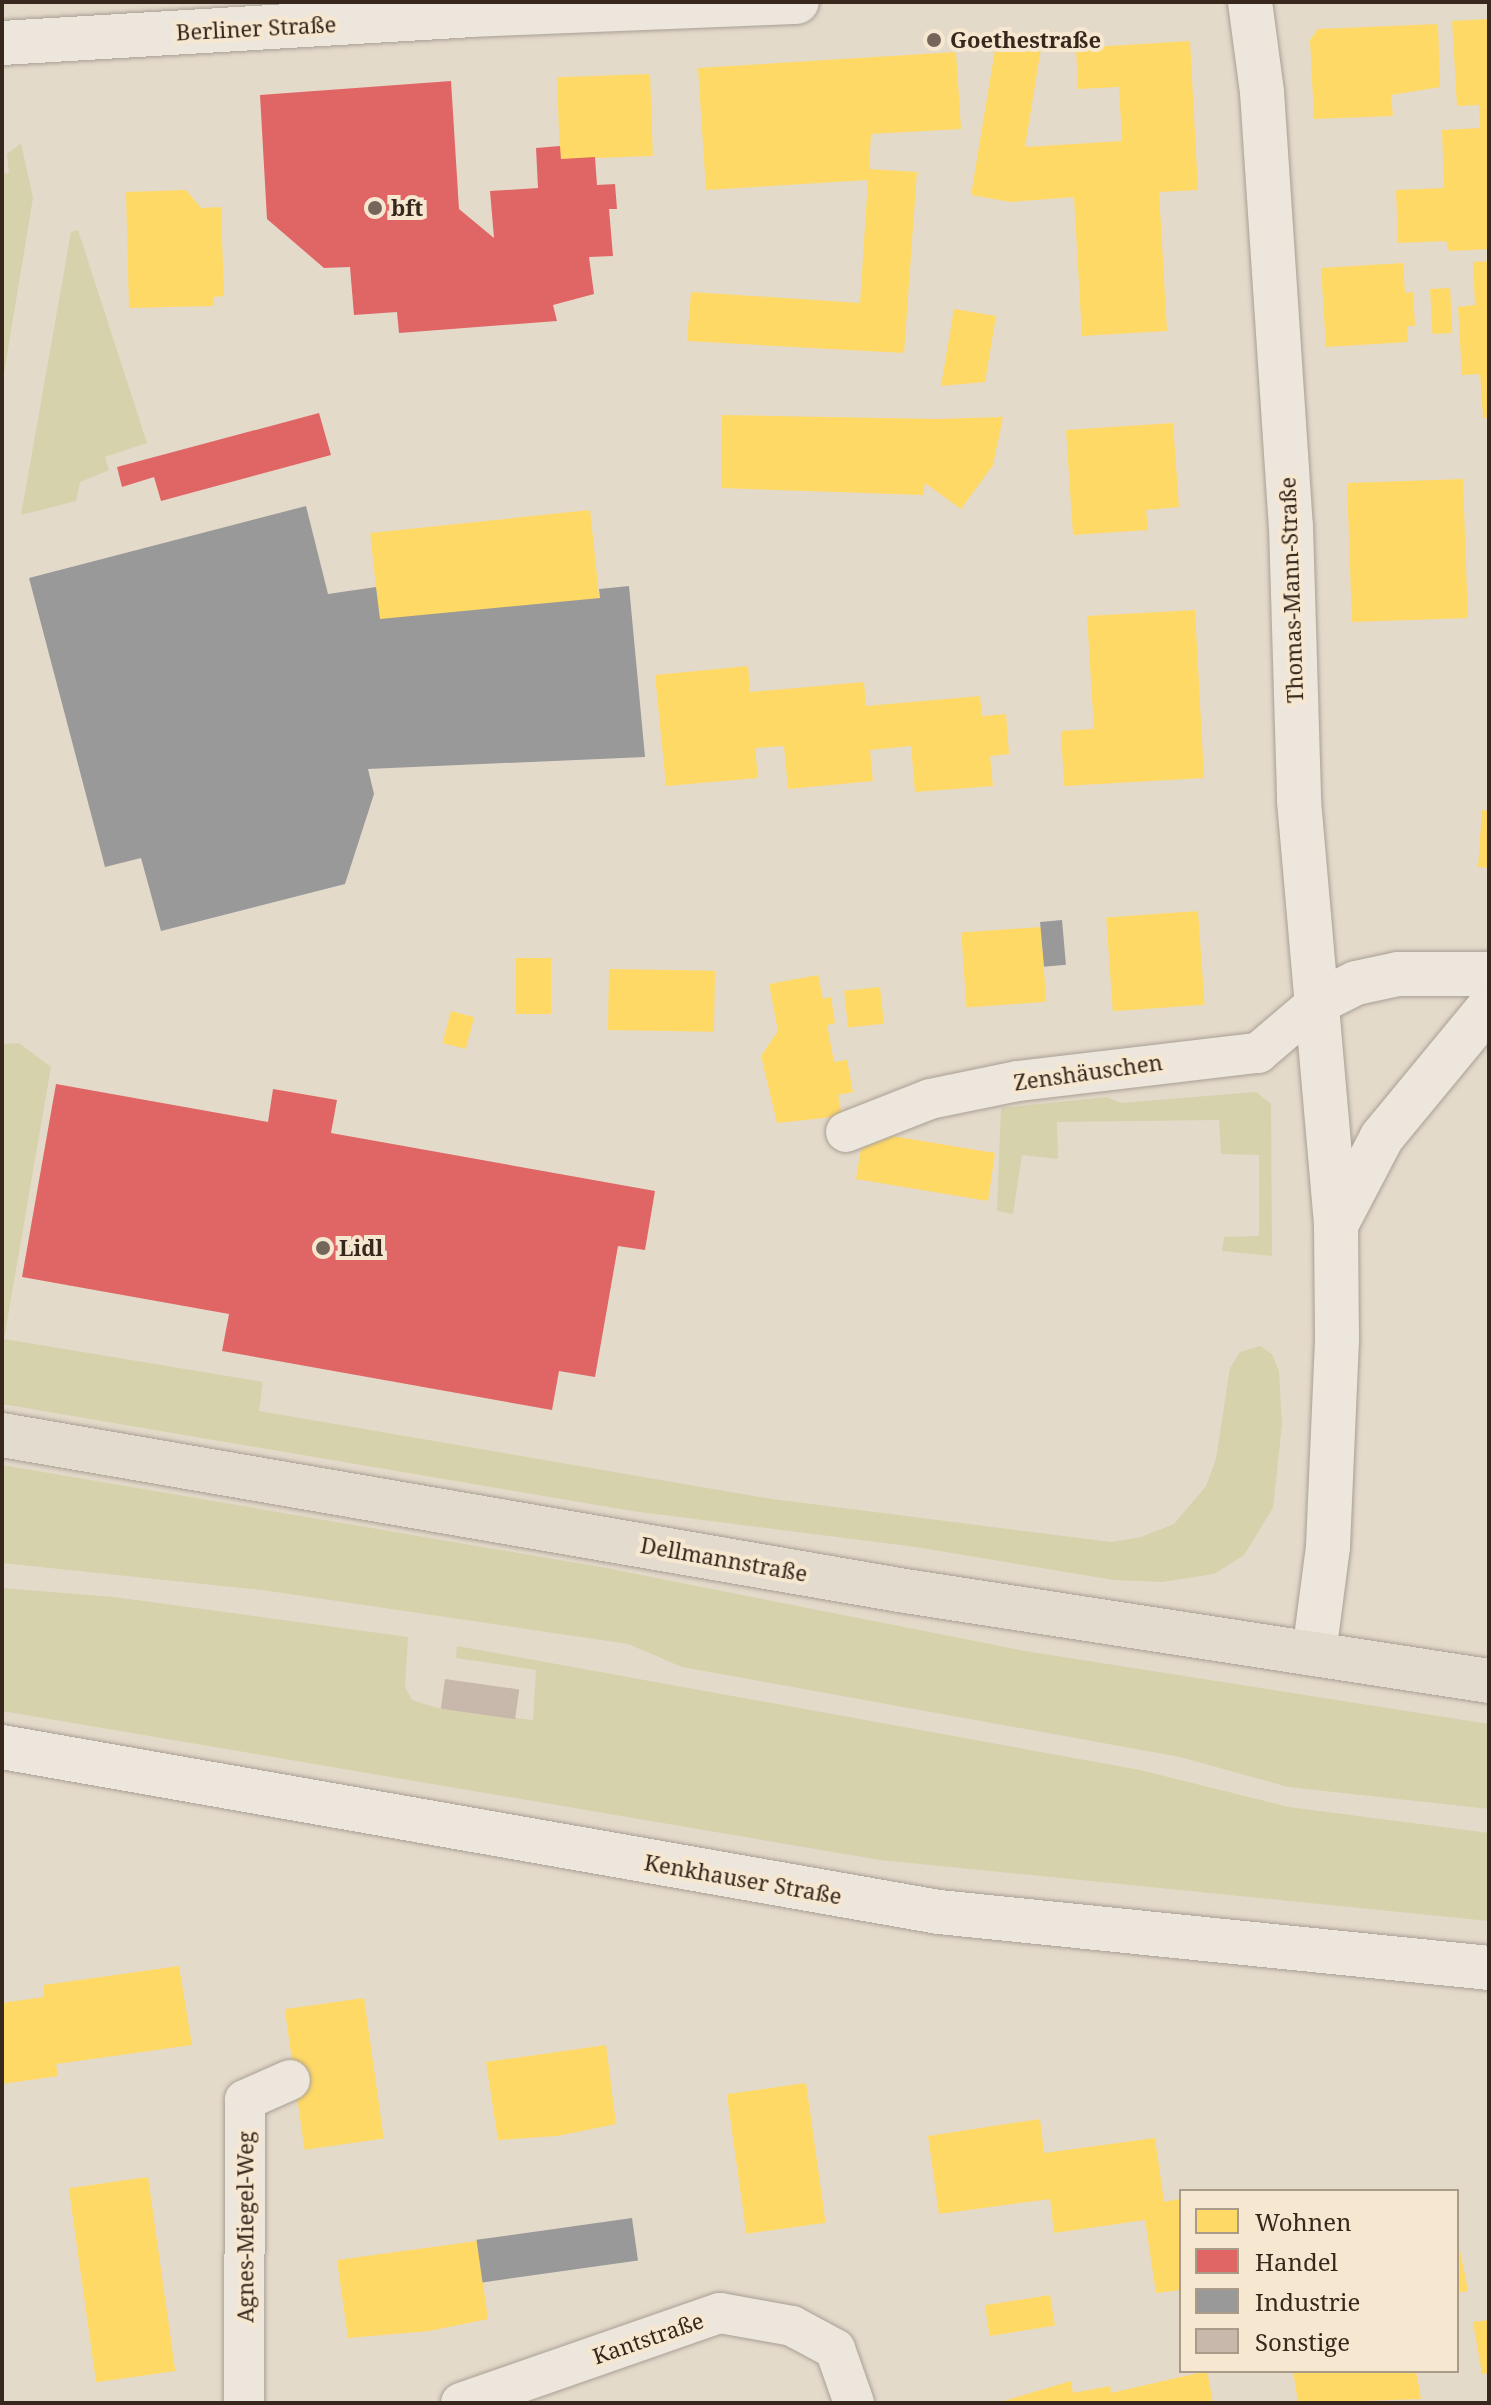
<!DOCTYPE html>
<meta charset="utf-8">
<style>
body{margin:0}
#map{position:relative;width:1491px;height:2405px;overflow:hidden;background:#e4daca;font-family:"Noto Serif",serif}
div>[style]{position:absolute}
.green>*{inset:0;background:#d6d2ac}
.homes>*{inset:0;background:#ffd966;transform-origin:0 0}
.shops>*{inset:0;background:#e06666}
.industry>*{inset:0;background:#999;transform-origin:0 0}
.building>*{inset:0;background:#c8b8ab;transform-origin:0 0}
.roads{filter:drop-shadow(0 0 2px #a99f94) drop-shadow(0 0 2px #a99f94)}
.minor>*{height:40px;margin:-20px;padding:0 20px;transform-origin:20px;border-radius:20px;background:#ece6dd}
.tertiary>*{height:44px;margin:-22px;padding:0 22px;transform-origin:22px;border-radius:22px;background:#ece6dd}
.secondary>*{height:44px;margin:-22px;padding:0 22px;transform-origin:22px;border-radius:22px;background:#ece6dd}
.primary>*{height:44px;margin:-22px;padding:0 22px;transform-origin:22px;border-radius:22px;background:#e3dbce}
.dots>*{width:22px;height:22px;translate:-50% -50%;box-sizing:border-box;border:4px solid #f6e7d0;border-radius:50%}
span{translate:-50% -50%;white-space:nowrap;text-align:center;line-height:1.15;-webkit-text-stroke:8px #f6e7d0;paint-order:stroke}
.street-label{font-size:22px;color:#37271d}
.poi-label{font-size:22px;color:#37271d;font-weight:700}
.left{translate:0 -50%;text-align:left}
.frame{position:absolute;inset:0;border:4px solid #37271d;pointer-events:none}
.legend{position:absolute;left:1179px;top:2189px;width:280px;height:184px;box-sizing:border-box;background:#f6e7d0;border:2px solid #aa9a88;margin:0;padding:10px 14px;list-style:none;font-size:24px;color:#37271d}
.legend li{display:flex;align-items:center;gap:16px;height:40px}
.legend b{width:40px;border:2px solid #aa9a88}
</style>
<div id="map">
<div class="green">
<i style="clip-path:polygon(21px 143px,33px 198px,2px 385px,2px 174px,9px 173px,7px 154px)"></i>
<i style="clip-path:polygon(78px 230px,147px 443px,105px 457px,109px 470px,80px 482px,76px 501px,21px 515px,71px 232px)"></i>
<i style="clip-path:polygon(19px 1043px,51px 1067px,4px 1339px,263px 1382px,259px 1411px,772px 1499px,1111px 1542px,1141px 1537px,1174px 1524px,1206px 1486px,1216px 1459px,1230px 1368px,1240px 1352px,1260px 1346px,1272px 1354px,1279px 1371px,1282px 1425px,1273px 1508px,1244px 1555px,1214px 1574px,1162px 1582px,1114px 1580px,916px 1547px,632px 1511px,2px 1404px,2px 1044px)"></i>
<i style="clip-path:polygon(1256px 1092px,1271px 1104px,1272px 1256px,1222px 1251px,1224px 1237px,1259px 1236px,1259px 1155px,1221px 1154px,1219px 1120px,1057px 1122px,1058px 1159px,1022px 1155px,1013px 1214px,997px 1211px,1001px 1108px,1107px 1097px,1121px 1103px)"></i>
<i style="clip-path:polygon(2px 1465px,606px 1568px,1025px 1651px,1489px 1724px,1489px 1809px,1288px 1787px,1180px 1757px,682px 1667px,628px 1644px,262px 1590px,2px 1563px)"></i>
<i style="clip-path:polygon(2px 1588px,114px 1597px,408px 1637px,405px 1687px,412px 1700px,441px 1709px,533px 1720px,536px 1670px,456px 1658px,457px 1646px,1140px 1770px,1289px 1807px,1489px 1833px,1489px 1921px,880px 1860px,2px 1711px)"></i>
</div>
<div class="homes">
<i style="clip-path:polygon(1489px 19px,1489px 249px,1449px 251px,1446px 241px,1398px 243px,1396px 190px,1444px 188px,1442px 130px,1480px 128px,1479px 105px,1457px 106px,1452px 21px)"></i>
<i style="clip-path:polygon(1438px 24px,1440px 87px,1391px 95px,1393px 116px,1314px 119px,1310px 40px,1318px 29px)"></i>
<i style="clip-path:polygon(1190px 41px,1198px 190px,1159px 192px,1167px 331px,1082px 336px,1074px 197px,1011px 202px,971px 195px,995px 50px,1041px 48px,1025px 147px,1122px 141px,1119px 87px,1078px 89px,1076px 48px)"></i>
<i style="clip-path:polygon(956px 52px,961px 129px,871px 134px,869px 169px,917px 172px,904px 353px,687px 341px,691px 292px,860px 303px,868px 180px,706px 190px,698px 68px)"></i>
<i style="left:650px;top:74px;width:82px;height:93px;rotate:88deg"></i>
<i style="clip-path:polygon(186px 190px,201px 208px,221px 207px,224px 296px,214px 297px,214px 306px,129px 308px,126px 192px)"></i>
<i style="clip-path:polygon(1489px 261px,1489px 418px,1483px 418px,1480px 374px,1462px 375px,1458px 307px,1475px 305px,1473px 262px)"></i>
<i style="clip-path:polygon(1403px 263px,1405px 293px,1413px 292px,1415px 326px,1407px 326px,1408px 342px,1326px 347px,1321px 268px)"></i>
<i style="left:1450px;top:288px;width:45px;height:20px;rotate:87deg"></i>
<i style="clip-path:polygon(954px 309px,996px 316px,985px 382px,941px 386px)"></i>
<i style="clip-path:polygon(722px 415px,935px 419px,1003px 417px,993px 465px,961px 509px,925px 483px,923px 495px,721px 488px)"></i>
<i style="clip-path:polygon(1173px 423px,1179px 507px,1146px 510px,1148px 530px,1073px 535px,1066px 430px)"></i>
<i style="left:1463px;top:479px;width:139px;height:116px;rotate:88deg"></i>
<i style="left:590px;top:510px;width:89px;height:221px;rotate:84deg"></i>
<i style="clip-path:polygon(1195px 610px,1204px 778px,1064px 786px,1061px 731px,1094px 729px,1087px 616px)"></i>
<i style="clip-path:polygon(748px 666px,750px 692px,864px 682px,866px 706px,980px 696px,982px 716px,1006px 714px,1009px 754px,990px 756px,993px 786px,915px 792px,911px 746px,870px 750px,873px 781px,788px 789px,784px 746px,755px 748px,758px 778px,666px 786px,655px 675px)"></i>
<i style="clip-path:polygon(1482px 810px,1489px 811px,1489px 868px,1478px 867px)"></i>
<i style="left:1198px;top:911px;width:94px;height:92px;rotate:86deg"></i>
<i style="left:1041px;top:927px;width:75px;height:80px;rotate:86deg"></i>
<i style="left:516px;top:958px;width:35px;height:56px"></i>
<i style="left:609px;top:969px;width:106px;height:61px;rotate:1deg"></i>
<i style="clip-path:polygon(818px 975px,823px 999px,831px 997px,835px 1023px,827px 1025px,834px 1062px,847px 1060px,853px 1092px,838px 1095px,842px 1116px,777px 1123px,761px 1056px,778px 1031px,769px 984px)"></i>
<i style="left:880px;top:987px;width:37px;height:36px;rotate:84deg"></i>
<i style="left:451px;top:1011px;width:24px;height:33px;rotate:15deg"></i>
<i style="clip-path:polygon(892px 1136px,995px 1153px,988px 1201px,856px 1179px,861px 1149px)"></i>
<i style="clip-path:polygon(179px 1966px,192px 2045px,56px 2064px,58px 2076px,2px 2084px,2px 2003px,44px 1997px,44px 1985px)"></i>
<i style="left:364px;top:1998px;width:142px;height:80px;rotate:82deg"></i>
<i style="clip-path:polygon(606px 2045px,616px 2124px,557px 2136px,498px 2140px,486px 2062px)"></i>
<i style="left:806px;top:2083px;width:141px;height:80px;rotate:82deg"></i>
<i style="clip-path:polygon(1040px 2119px,1044px 2153px,1155px 2138px,1164px 2202px,1179px 2199px,1181px 2290px,1156px 2293px,1145px 2220px,1054px 2233px,1050px 2199px,939px 2214px,928px 2136px)"></i>
<i style="left:148px;top:2177px;width:196px;height:80px;rotate:82deg"></i>
<i style="clip-path:polygon(1457px 2235px,1468px 2291px,1457px 2293px)"></i>
<i style="clip-path:polygon(477px 2241px,488px 2319px,429px 2331px,348px 2338px,337px 2260px)"></i>
<i style="left:1050px;top:2295px;width:31px;height:66px;rotate:81deg"></i>
<i style="clip-path:polygon(1489px 2320px,1489px 2373px,1482px 2374px,1473px 2322px)"></i>
<i style="clip-path:polygon(1207px 2371px,1213px 2403px,997px 2403px,1071px 2381px,1073px 2393px,1110px 2386px,1111px 2393px)"></i>
<i style="clip-path:polygon(1293px 2371px,1416px 2371px,1421px 2399px,1298px 2403px)"></i>
</div>
<div class="shops">
<i style="clip-path:polygon(451px 81px,459px 209px,494px 238px,490px 191px,538px 188px,536px 148px,560px 146px,561px 159px,595px 157px,597px 185px,615px 184px,617px 209px,609px 209px,613px 256px,589px 257px,594px 294px,553px 305px,557px 321px,399px 333px,397px 312px,354px 315px,350px 267px,324px 268px,267px 219px,260px 95px)"></i>
<i style="clip-path:polygon(319px 413px,331px 455px,161px 501px,154px 477px,122px 487px,117px 467px)"></i>
<i style="clip-path:polygon(56px 1084px,268px 1122px,273px 1089px,337px 1100px,331px 1133px,655px 1191px,645px 1250px,618px 1246px,595px 1377px,559px 1371px,552px 1410px,222px 1351px,229px 1314px,22px 1277px)"></i>
</div>
<div class="industry">
<i style="clip-path:polygon(306px 506px,328px 594px,376px 587px,380px 619px,600px 598px,599px 589px,629px 586px,645px 757px,368px 769px,374px 794px,345px 884px,161px 931px,141px 858px,105px 867px,29px 578px)"></i>
<i style="left:1062px;top:920px;width:45px;height:22px;rotate:85deg"></i>
<i style="left:632px;top:2218px;width:43px;height:157px;rotate:82deg"></i>
</div>
<div class="building">
<i style="left:445px;top:1679px;width:75px;height:30px;rotate:8deg"></i>
</div>
<div class="roads">
<div class="minor">
<i style="left:846px;top:1132px;width:90px;rotate:-21.4deg"></i>
<i style="left:930px;top:1099px;width:90px;rotate:-11.6deg"></i>
<i style="left:1018px;top:1081px;width:242px;rotate:-6.7deg"></i>
<i style="left:1258px;top:1053px;width:79px;rotate:-40.4deg"></i>
<i style="left:244px;top:2403px;width:303px;rotate:-89.8deg"></i>
<i style="left:245px;top:2100px;width:49px;rotate:-24deg"></i>
<i style="left:461px;top:2403px;width:274px;rotate:-19.2deg"></i>
<i style="left:720px;top:2313px;width:73px;rotate:10.2deg"></i>
<i style="left:792px;top:2326px;width:49px;rotate:28.1deg"></i>
<i style="left:835px;top:2349px;width:57px;rotate:70.6deg"></i>
</div>
<div class="tertiary">
<i style="left:1318px;top:1002px;width:42px;rotate:-26.6deg"></i>
<i style="left:1356px;top:983px;width:43px;rotate:-12.1deg"></i>
<i style="left:1398px;top:974px;width:91px"></i>
<i style="left:1336px;top:1225px;width:99px;rotate:-62.4deg"></i>
<i style="left:1382px;top:1137px;width:168px;rotate:-50.5deg"></i>
<i style="left:2px;top:1747px;width:951px;rotate:9.99deg"></i>
<i style="left:939px;top:1912px;width:553px;rotate:5.81deg"></i>
</div>
<div class="secondary">
<i style="left:1250px;top:2px;width:91px;rotate:82.4deg"></i>
<i style="left:1262px;top:92px;width:435px;rotate:86.2deg"></i>
<i style="left:1291px;top:526px;width:275px;rotate:88.3deg"></i>
<i style="left:1299px;top:801px;width:426px;rotate:85deg"></i>
<i style="left:1336px;top:1225px;width:115px;rotate:89.5deg"></i>
<i style="left:1337px;top:1340px;width:207px;rotate:92.5deg"></i>
<i style="left:1328px;top:1547px;width:108px;rotate:97.5deg"></i>
<i style="left:2px;top:43px;width:471px;rotate:-3.4deg"></i>
<i style="left:472px;top:15px;width:325px;rotate:-2.3deg"></i>
</div>
<div class="primary">
<i style="left:2px;top:1435px;width:910px;rotate:9.8deg"></i>
<i style="left:899px;top:1590px;width:597px;rotate:8.77deg"></i>
</div>
</div>
<div class="dots">
<i style="left:934px;top:40px;background:#74665a"></i>
<i style="left:375px;top:208px;background:#74665a"></i>
<i style="left:323px;top:1248px;background:#74665a"></i>
</div>
<div class="street-label">
<span style="left:256px;top:28px;rotate:-3deg">Berliner Straße</span>
<span style="left:1291px;top:590px;rotate:-92deg">Thomas-Mann-Straße</span>
<span style="left:1088px;top:1072px;rotate:-8deg">Zenshäuschen</span>
<span style="left:724px;top:1559px;rotate:10deg">Dellmannstraße</span>
<span style="left:743px;top:1879px;rotate:10deg">Kenkhauser Straße</span>
<span style="left:245px;top:2227px;rotate:-90deg">Agnes-Miegel-Weg</span>
<span style="left:648px;top:2338px;rotate:-19deg">Kantstraße</span>
</div>
<div class="poi-label">
<span class="left" style="left:950px;top:40px">Goethestraße</span>
<span class="left" style="left:391px;top:208px">bft</span>
<span class="left" style="left:339px;top:1248px">Lidl</span>
</div>
<div class="frame"></div>
<ul class="legend">
<li><b style="height:22px;background:#ffd966"></b>Wohnen</li>
<li><b style="height:22px;background:#e06666"></b>Handel</li>
<li><b style="height:22px;background:#999"></b>Industrie</li>
<li><b style="height:22px;background:#c8b8ab"></b>Sonstige</li>
</ul>
</div>
